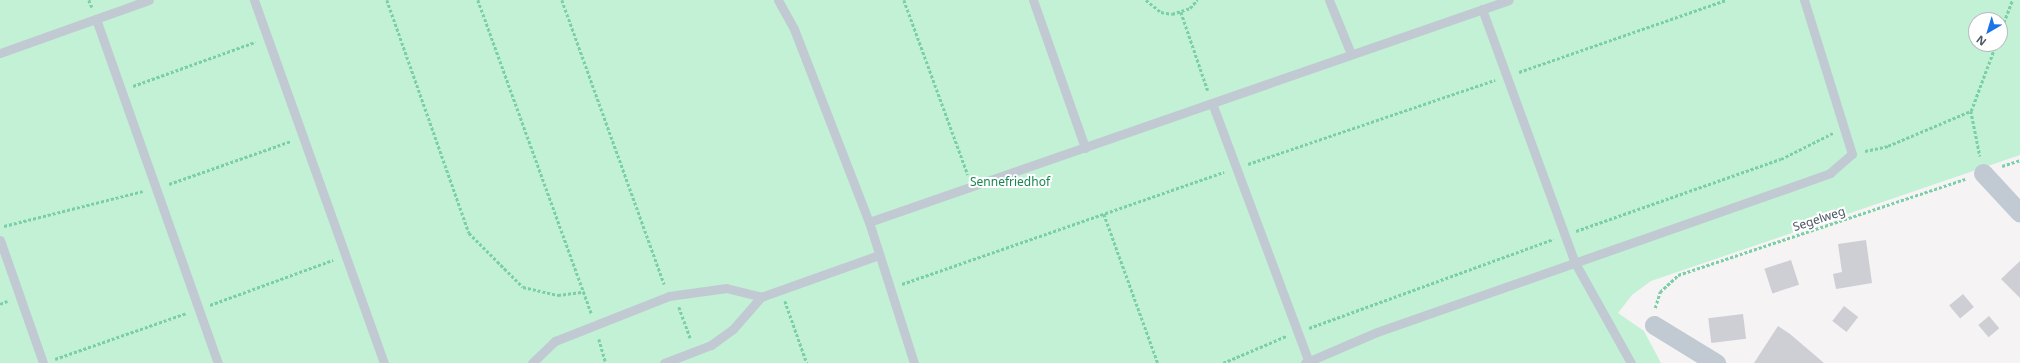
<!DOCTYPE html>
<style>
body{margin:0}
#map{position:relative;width:2020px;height:363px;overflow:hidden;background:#f5f3f3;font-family:"Noto Sans",sans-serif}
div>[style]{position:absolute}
.green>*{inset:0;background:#c3f1d5}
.building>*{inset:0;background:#cdcfd5;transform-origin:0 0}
.path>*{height:2.5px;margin-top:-1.25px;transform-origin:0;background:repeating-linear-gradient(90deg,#7ad0a6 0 3px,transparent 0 5px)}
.lane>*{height:9px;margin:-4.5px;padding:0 4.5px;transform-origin:4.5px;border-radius:4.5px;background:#c1cad2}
.street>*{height:19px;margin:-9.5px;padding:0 9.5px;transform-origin:9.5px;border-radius:9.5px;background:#c1cad2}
span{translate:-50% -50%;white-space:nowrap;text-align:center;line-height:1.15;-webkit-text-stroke:4px #fff;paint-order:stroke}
.park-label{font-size:12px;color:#17864f}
.street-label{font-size:12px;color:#4a5661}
.north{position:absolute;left:1968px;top:12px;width:40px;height:40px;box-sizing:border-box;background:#fff;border:1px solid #b7bbc0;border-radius:50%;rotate:218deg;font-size:11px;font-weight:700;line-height:16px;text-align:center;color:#4a5661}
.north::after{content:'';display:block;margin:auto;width:14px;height:18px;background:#1a73e8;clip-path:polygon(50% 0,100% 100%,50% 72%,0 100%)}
</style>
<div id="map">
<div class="green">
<i style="clip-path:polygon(evenodd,0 0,2020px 0,2020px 155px,1651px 281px,1632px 295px,1618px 313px,1644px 331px,1661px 363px,0 363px,0 0,1976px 20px,2000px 20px,2000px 44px,1976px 44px,1976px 20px)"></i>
</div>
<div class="building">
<i style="clip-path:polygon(1866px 240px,1872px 283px,1836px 289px,1833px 274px,1842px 272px,1838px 244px)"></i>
<i style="left:1791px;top:260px;width:26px;height:28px;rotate:72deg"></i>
<i style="clip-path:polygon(2020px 261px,2020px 298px,2001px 279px)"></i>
<i style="left:1963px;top:294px;width:17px;height:18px;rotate:50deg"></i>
<i style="left:1844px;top:306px;width:18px;height:19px;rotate:38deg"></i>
<i style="left:1743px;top:314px;width:25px;height:35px;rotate:83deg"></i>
<i style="left:1989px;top:316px;width:16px;height:14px;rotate:50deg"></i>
<i style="clip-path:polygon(1778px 326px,1790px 334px,1824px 363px,1754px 363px)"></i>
</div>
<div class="path">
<i style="left:89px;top:0;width:8px;rotate:67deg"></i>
<i style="left:387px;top:0;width:247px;rotate:70.6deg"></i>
<i style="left:469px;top:233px;width:76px;rotate:45deg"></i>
<i style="left:523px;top:287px;width:36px;rotate:13deg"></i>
<i style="left:558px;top:295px;width:26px;rotate:-7deg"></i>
<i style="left:478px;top:0;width:333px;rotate:70.1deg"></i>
<i style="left:562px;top:0;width:302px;rotate:70.2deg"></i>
<i style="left:904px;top:0;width:186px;rotate:69.9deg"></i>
<i style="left:1146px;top:0;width:19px;rotate:39deg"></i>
<i style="left:1161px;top:12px;width:11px;rotate:10deg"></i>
<i style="left:1172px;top:14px;width:19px;rotate:-18deg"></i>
<i style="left:1190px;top:8px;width:11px;rotate:-49deg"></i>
<i style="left:1181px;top:12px;width:83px;rotate:71.1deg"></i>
<i style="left:2000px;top:32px;width:34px;rotate:-69deg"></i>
<i style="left:1519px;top:72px;width:219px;rotate:-19.2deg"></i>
<i style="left:133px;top:86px;width:130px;rotate:-19.8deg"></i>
<i style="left:1971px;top:111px;width:46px;rotate:78.7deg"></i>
<i style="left:1865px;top:151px;width:24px;rotate:-12deg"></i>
<i style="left:1888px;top:146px;width:90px;rotate:-22.9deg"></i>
<i style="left:1971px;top:111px;width:72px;rotate:-69.5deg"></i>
<i style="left:1248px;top:164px;width:261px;rotate:-18.8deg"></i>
<i style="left:2002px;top:166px;width:19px;rotate:-18deg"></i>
<i style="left:169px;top:184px;width:129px;rotate:-19.4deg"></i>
<i style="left:1104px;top:214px;width:158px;rotate:70.1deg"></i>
<i style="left:4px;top:226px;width:143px;rotate:-14.1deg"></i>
<i style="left:1576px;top:231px;width:217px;rotate:-19.4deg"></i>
<i style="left:1781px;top:159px;width:58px;rotate:-26.6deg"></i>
<i style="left:902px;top:284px;width:341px;rotate:-19.2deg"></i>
<i style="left:785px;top:301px;width:66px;rotate:70.5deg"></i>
<i style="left:0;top:304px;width:8px;rotate:-23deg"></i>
<i style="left:210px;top:305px;width:131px;rotate:-20.1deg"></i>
<i style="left:679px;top:307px;width:33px;rotate:70deg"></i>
<i style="left:1655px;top:308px;width:17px;rotate:-73deg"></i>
<i style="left:1660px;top:292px;width:25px;rotate:-43deg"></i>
<i style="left:1678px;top:275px;width:303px;rotate:-18.5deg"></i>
<i style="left:1309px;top:328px;width:260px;rotate:-20deg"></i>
<i style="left:599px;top:339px;width:25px;rotate:74deg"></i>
<i style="left:55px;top:359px;width:139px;rotate:-19.3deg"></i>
<i style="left:1223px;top:363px;width:69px;rotate:-23.2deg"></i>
</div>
<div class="lane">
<i style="left:254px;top:0;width:386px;rotate:70.3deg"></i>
<i style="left:778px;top:0;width:33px;rotate:61deg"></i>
<i style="left:794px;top:29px;width:207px;rotate:68.8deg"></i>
<i style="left:869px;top:222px;width:148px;rotate:72.3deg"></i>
<i style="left:1033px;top:0;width:157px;rotate:70.6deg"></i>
<i style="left:1329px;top:0;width:58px;rotate:67.8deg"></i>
<i style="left:1482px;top:9px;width:268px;rotate:69.9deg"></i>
<i style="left:1574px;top:261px;width:117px;rotate:60.8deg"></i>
<i style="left:96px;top:19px;width:365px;rotate:70.5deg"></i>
<i style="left:0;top:53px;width:158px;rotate:-19.6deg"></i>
<i style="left:1212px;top:103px;width:278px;rotate:69.5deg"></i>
<i style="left:869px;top:222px;width:677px;rotate:-19.13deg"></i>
<i style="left:0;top:240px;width:130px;rotate:70.7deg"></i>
<i style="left:532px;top:363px;width:32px;rotate:-44deg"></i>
<i style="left:555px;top:341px;width:123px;rotate:-21.5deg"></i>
<i style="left:669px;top:296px;width:58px;rotate:-8deg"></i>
<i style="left:726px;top:288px;width:36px;rotate:14deg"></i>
<i style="left:761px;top:297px;width:125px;rotate:-19.6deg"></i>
<i style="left:664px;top:363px;width:50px;rotate:-21deg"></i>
<i style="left:711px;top:345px;width:27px;rotate:-36deg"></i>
<i style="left:733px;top:329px;width:43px;rotate:-48.8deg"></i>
<i style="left:1305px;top:363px;width:78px;rotate:-23.3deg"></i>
<i style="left:1377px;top:332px;width:480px;rotate:-19.3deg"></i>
<i style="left:1830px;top:173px;width:29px;rotate:-41deg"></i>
<i style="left:1852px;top:154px;width:161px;rotate:-107.3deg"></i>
</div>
<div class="street">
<i style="left:1983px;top:173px;width:54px;rotate:47.2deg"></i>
<i style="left:1654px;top:325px;width:73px;rotate:31.5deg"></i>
</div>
<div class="park-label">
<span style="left:1010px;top:182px">Sennefriedhof</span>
</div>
<div class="street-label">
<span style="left:1819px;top:219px;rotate:-18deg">Segelweg</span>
</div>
<div class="north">N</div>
</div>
